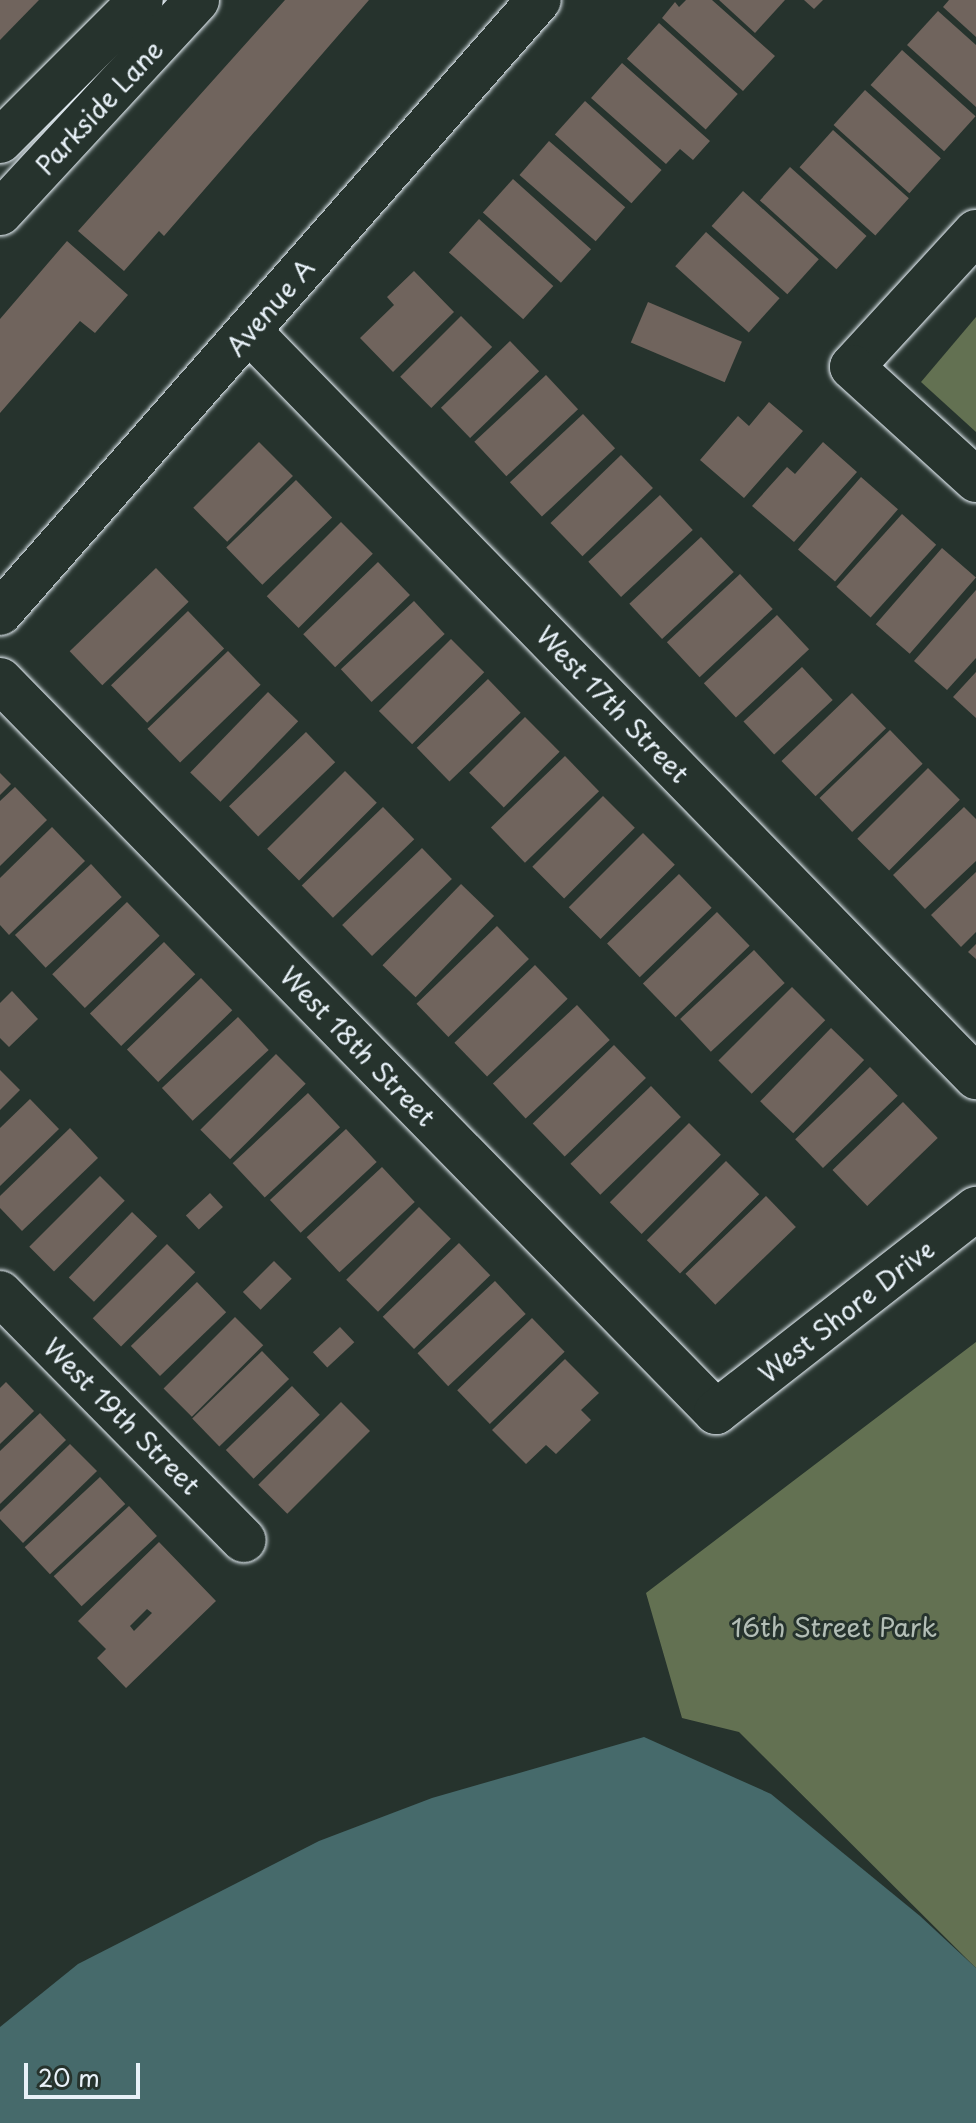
<!DOCTYPE html>
<style>
body{margin:0}
#map{position:relative;width:976px;height:2123px;overflow:hidden;background:#26332d;font-family:"Playpen Sans",sans-serif}
div>[style]{position:absolute}
.green>*{inset:0;background:#637152}
.water>*{inset:0;background:#466a6b}
.building>*{inset:0;background:#70645d;transform-origin:0 0}
.roads{filter:drop-shadow(0 0 2px #e8f1f8) drop-shadow(0 0 2px #e8f1f8)}
.minor>*{height:44px;margin:-22px;padding:0 22px;transform-origin:22px;border-radius:22px;background:#26332d}
span{translate:-50% -50%;white-space:nowrap;text-align:center;line-height:1.15;-webkit-text-stroke:6px #26332d;paint-order:stroke}
.street-label{font-size:26px;color:#e8f1f8}
.park-label{font-size:26px;color:#b3beb6}
.scale{position:absolute;left:24px;top:2063px;width:116px;height:36px;box-sizing:border-box;border:4px solid #e8f1f8;border-top:0;padding-left:10px;font-size:24px;line-height:28px;white-space:nowrap;color:#e8f1f8;-webkit-text-stroke:6px #26332d;paint-order:stroke}
</style>
<div id="map">
<div class="green">
<i style="clip-path:polygon(976px 317px,976px 432px,921px 382px)"></i>
<i style="clip-path:polygon(976px 1342px,976px 1968px,739px 1732px,682px 1718px,646px 1593px)"></i>
</div>
<div class="water">
<i style="clip-path:polygon(644px 1737px,771px 1794px,920px 1916px,976px 1968px,976px 2123px,0 2123px,0 2027px,78px 1964px,319px 1841px,432px 1798px)"></i>
</div>
<div class="building">
<i style="clip-path:polygon(0 0,39px 0,0 40px)"></i>
<i style="clip-path:polygon(285px 0,369px 0,164px 236px,159px 231px,124px 271px,78px 231px)"></i>
<i style="clip-path:polygon(686px 0,712px 0,775px 56px,743px 91px,662px 18px,675px 2px,679px 7px)"></i>
<i style="clip-path:polygon(719px 0,785px 0,755px 33px)"></i>
<i style="clip-path:polygon(804px 0,823px 0,814px 9px)"></i>
<i style="clip-path:polygon(949px 0,976px 0,976px 37px,943px 7px)"></i>
<i style="clip-path:polygon(938px 11px,976px 45px,976px 107px,907px 45px)"></i>
<i style="left:659px;top:23px;width:106px;height:48px;rotate:42deg"></i>
<i style="left:902px;top:50px;width:99px;height:47px;rotate:42deg"></i>
<i style="clip-path:polygon(622px 63px,710px 141px,693px 160px,680px 149px,666px 164px,591px 98px)"></i>
<i style="left:865px;top:90px;width:102px;height:47px;rotate:42deg"></i>
<i style="left:585px;top:101px;width:103px;height:45px;rotate:42deg"></i>
<i style="left:833px;top:130px;width:102px;height:50px;rotate:42deg"></i>
<i style="left:549px;top:141px;width:101px;height:45px;rotate:41deg"></i>
<i style="left:790px;top:167px;width:103px;height:45px;rotate:42deg"></i>
<i style="left:513px;top:179px;width:105px;height:45px;rotate:42deg"></i>
<i style="left:743px;top:191px;width:102px;height:47px;rotate:42deg"></i>
<i style="left:479px;top:219px;width:100px;height:45px;rotate:42deg"></i>
<i style="left:706px;top:232px;width:99px;height:46px;rotate:42deg"></i>
<i style="clip-path:polygon(67px 241px,128px 295px,95px 333px,80px 321px,0 413px,0 319px)"></i>
<i style="clip-path:polygon(414px 271px,454px 312px,393px 372px,360px 338px,394px 305px,387px 297px)"></i>
<i style="left:648px;top:302px;width:102px;height:44px;rotate:23deg"></i>
<i style="left:461px;top:316px;width:44px;height:86px;rotate:45deg"></i>
<i style="left:510px;top:341px;width:42px;height:96px;rotate:46deg"></i>
<i style="left:546px;top:375px;width:47px;height:98px;rotate:47deg"></i>
<i style="clip-path:polygon(769px 402px,803px 431px,744px 498px,700px 460px,738px 416px,749px 426px)"></i>
<i style="left:583px;top:414px;width:47px;height:100px;rotate:47deg"></i>
<i style="left:259px;top:442px;width:48px;height:93px;rotate:45deg"></i>
<i style="clip-path:polygon(823px 442px,857px 472px,794px 542px,752px 506px,787px 467px,795px 474px)"></i>
<i style="left:621px;top:455px;width:46px;height:98px;rotate:46deg"></i>
<i style="left:861px;top:477px;width:49px;height:96px;rotate:41deg"></i>
<i style="left:296px;top:480px;width:52px;height:97px;rotate:46deg"></i>
<i style="left:660px;top:495px;width:48px;height:98px;rotate:47deg"></i>
<i style="left:902px;top:514px;width:46px;height:98px;rotate:42deg"></i>
<i style="left:341px;top:522px;width:45px;height:105px;rotate:45deg"></i>
<i style="left:701px;top:537px;width:48px;height:98px;rotate:47deg"></i>
<i style="left:942px;top:548px;width:45px;height:101px;rotate:41deg"></i>
<i style="left:378px;top:562px;width:46px;height:104px;rotate:46deg"></i>
<i style="left:156px;top:568px;width:47px;height:120px;rotate:46deg"></i>
<i style="left:740px;top:574px;width:48px;height:100px;rotate:47deg"></i>
<i style="clip-path:polygon(976px 590px,976px 658px,947px 690px,914px 661px)"></i>
<i style="left:414px;top:601px;width:45px;height:100px;rotate:47deg"></i>
<i style="left:188px;top:611px;width:52px;height:107px;rotate:46deg"></i>
<i style="left:777px;top:615px;width:47px;height:100px;rotate:47deg"></i>
<i style="left:451px;top:639px;width:47px;height:102px;rotate:45deg"></i>
<i style="left:228px;top:651px;width:47px;height:112px;rotate:46deg"></i>
<i style="left:802px;top:667px;width:45px;height:80px;rotate:47deg"></i>
<i style="clip-path:polygon(976px 672px,976px 718px,953px 697px)"></i>
<i style="left:488px;top:679px;width:47px;height:99px;rotate:46deg"></i>
<i style="left:268px;top:692px;width:42px;height:112px;rotate:44deg"></i>
<i style="left:852px;top:693px;width:49px;height:98px;rotate:46deg"></i>
<i style="left:525px;top:717px;width:49px;height:79px;rotate:45deg"></i>
<i style="left:890px;top:730px;width:47px;height:98px;rotate:46deg"></i>
<i style="left:306px;top:732px;width:42px;height:107px;rotate:46deg"></i>
<i style="left:565px;top:756px;width:49px;height:103px;rotate:46deg"></i>
<i style="left:928px;top:768px;width:45px;height:100px;rotate:45deg"></i>
<i style="left:345px;top:771px;width:45px;height:110px;rotate:45deg"></i>
<i style="clip-path:polygon(0 773px,11px 784px,0 795px)"></i>
<i style="clip-path:polygon(15px 787px,47px 820px,0 866px,0 801px)"></i>
<i style="left:603px;top:796px;width:45px;height:100px;rotate:45deg"></i>
<i style="left:383px;top:807px;width:45px;height:113px;rotate:46deg"></i>
<i style="clip-path:polygon(964px 807px,976px 819px,976px 861px,925px 909px,893px 875px)"></i>
<i style="clip-path:polygon(52px 827px,85px 861px,9px 935px,0 925px,0 878px)"></i>
<i style="left:643px;top:833px;width:45px;height:105px;rotate:45deg"></i>
<i style="left:422px;top:848px;width:43px;height:111px;rotate:46deg"></i>
<i style="left:91px;top:864px;width:45px;height:104px;rotate:47deg"></i>
<i style="clip-path:polygon(976px 872px,976px 932px,961px 947px,931px 915px)"></i>
<i style="left:679px;top:874px;width:47px;height:100px;rotate:46deg"></i>
<i style="left:461px;top:884px;width:46px;height:113px;rotate:44deg"></i>
<i style="left:127px;top:902px;width:47px;height:104px;rotate:46deg"></i>
<i style="left:717px;top:912px;width:47px;height:103px;rotate:46deg"></i>
<i style="left:497px;top:926px;width:46px;height:112px;rotate:46deg"></i>
<i style="left:164px;top:942px;width:45px;height:103px;rotate:46deg"></i>
<i style="clip-path:polygon(976px 944px,976px 959px,968px 952px)"></i>
<i style="left:754px;top:950px;width:45px;height:101px;rotate:47deg"></i>
<i style="left:535px;top:965px;width:47px;height:112px;rotate:46deg"></i>
<i style="left:201px;top:978px;width:45px;height:103px;rotate:46deg"></i>
<i style="left:792px;top:987px;width:47px;height:104px;rotate:45deg"></i>
<i style="clip-path:polygon(12px 991px,38px 1019px,9px 1047px,0 1038px,0 1003px)"></i>
<i style="left:577px;top:1005px;width:48px;height:115px;rotate:47deg"></i>
<i style="left:238px;top:1017px;width:45px;height:104px;rotate:47deg"></i>
<i style="left:831px;top:1028px;width:46px;height:102px;rotate:44deg"></i>
<i style="left:614px;top:1045px;width:46px;height:113px;rotate:46deg"></i>
<i style="left:276px;top:1054px;width:42px;height:107px;rotate:45deg"></i>
<i style="left:870px;top:1067px;width:40px;height:104px;rotate:46deg"></i>
<i style="clip-path:polygon(0 1070px,20px 1090px,0 1110px)"></i>
<i style="left:651px;top:1086px;width:43px;height:112px;rotate:46deg"></i>
<i style="left:308px;top:1093px;width:47px;height:103px;rotate:47deg"></i>
<i style="clip-path:polygon(30px 1099px,59px 1129px,0 1186px,0 1128px)"></i>
<i style="left:903px;top:1102px;width:50px;height:98px;rotate:46deg"></i>
<i style="left:689px;top:1123px;width:45px;height:112px;rotate:45deg"></i>
<i style="clip-path:polygon(70px 1128px,98px 1158px,22px 1231px,0 1208px,0 1196px)"></i>
<i style="left:346px;top:1129px;width:45px;height:104px;rotate:47deg"></i>
<i style="left:726px;top:1161px;width:47px;height:112px;rotate:45deg"></i>
<i style="left:382px;top:1167px;width:48px;height:103px;rotate:47deg"></i>
<i style="left:100px;top:1176px;width:35px;height:100px;rotate:45deg"></i>
<i style="left:210px;top:1193px;width:19px;height:33px;rotate:47deg"></i>
<i style="left:766px;top:1196px;width:43px;height:112px;rotate:46deg"></i>
<i style="left:419px;top:1207px;width:45px;height:103px;rotate:45deg"></i>
<i style="left:132px;top:1212px;width:35px;height:91px;rotate:44deg"></i>
<i style="left:459px;top:1243px;width:45px;height:106px;rotate:46deg"></i>
<i style="left:167px;top:1244px;width:40px;height:105px;rotate:45deg"></i>
<i style="left:274px;top:1261px;width:25px;height:44px;rotate:45deg"></i>
<i style="left:495px;top:1281px;width:45px;height:106px;rotate:47deg"></i>
<i style="left:197px;top:1282px;width:42px;height:92px;rotate:46deg"></i>
<i style="left:235px;top:1317px;width:40px;height:101px;rotate:45deg"></i>
<i style="left:532px;top:1318px;width:47px;height:104px;rotate:46deg"></i>
<i style="left:340px;top:1327px;width:21px;height:37px;rotate:47deg"></i>
<i style="left:262px;top:1351px;width:39px;height:97px;rotate:46deg"></i>
<i style="clip-path:polygon(565px 1359px,599px 1393px,581px 1410px,591px 1420px,556px 1454px,546px 1445px,526px 1464px,492px 1430px)"></i>
<i style="clip-path:polygon(6px 1382px,34px 1411px,0 1444px,0 1388px)"></i>
<i style="left:292px;top:1386px;width:40px;height:92px;rotate:46deg"></i>
<i style="left:341px;top:1402px;width:41px;height:117px;rotate:45deg"></i>
<i style="clip-path:polygon(40px 1413px,66px 1440px,0 1504px,0 1451px)"></i>
<i style="clip-path:polygon(70px 1444px,97px 1471px,23px 1543px,0 1519px,0 1512px)"></i>
<i style="left:100px;top:1477px;width:37px;height:103px;rotate:47deg"></i>
<i style="left:129px;top:1506px;width:41px;height:103px;rotate:47deg"></i>
<i style="clip-path:polygon(evenodd,159px 1542px,216px 1601px,126px 1688px,97px 1658px,106px 1649px,78px 1621px,159px 1542px,147px 1609px,152px 1613px,134px 1631px,130px 1626px,147px 1609px)"></i>
</div>
<div class="roads">
<div class="minor">
<i style="left:0;top:141px;width:199px;rotate:-45deg"></i>
<i style="left:0;top:213px;width:290px;rotate:-47.2deg"></i>
<i style="left:976px;top:232px;width:183px;rotate:132.6deg"></i>
<i style="left:852px;top:367px;width:168px;rotate:42.3deg"></i>
<i style="left:249px;top:331px;width:1042px;rotate:45.74deg"></i>
<i style="left:0;top:613px;width:816px;rotate:-48.68deg"></i>
<i style="left:0;top:680px;width:1024px;rotate:45.63deg"></i>
<i style="left:716px;top:1412px;width:330px;rotate:-38deg"></i>
<i style="left:0;top:1293px;width:347px;rotate:45.4deg"></i>
</div>
</div>
<div class="street-label">
<span style="left:99px;top:107px;rotate:-47deg">Parkside Lane</span>
<span style="left:270px;top:307px;rotate:-49deg">Avenue A</span>
<span style="left:613px;top:704px;rotate:46deg">West 17th Street</span>
<span style="left:358px;top:1046px;rotate:46deg">West 18th Street</span>
<span style="left:846px;top:1311px;rotate:-38deg">West Shore Drive</span>
<span style="left:122px;top:1416px;rotate:45deg">West 19th Street</span>
</div>
<div class="park-label">
<span style="left:834px;top:1627px">16th Street Park</span>
</div>
<div class="scale">20 m</div>
</div>
